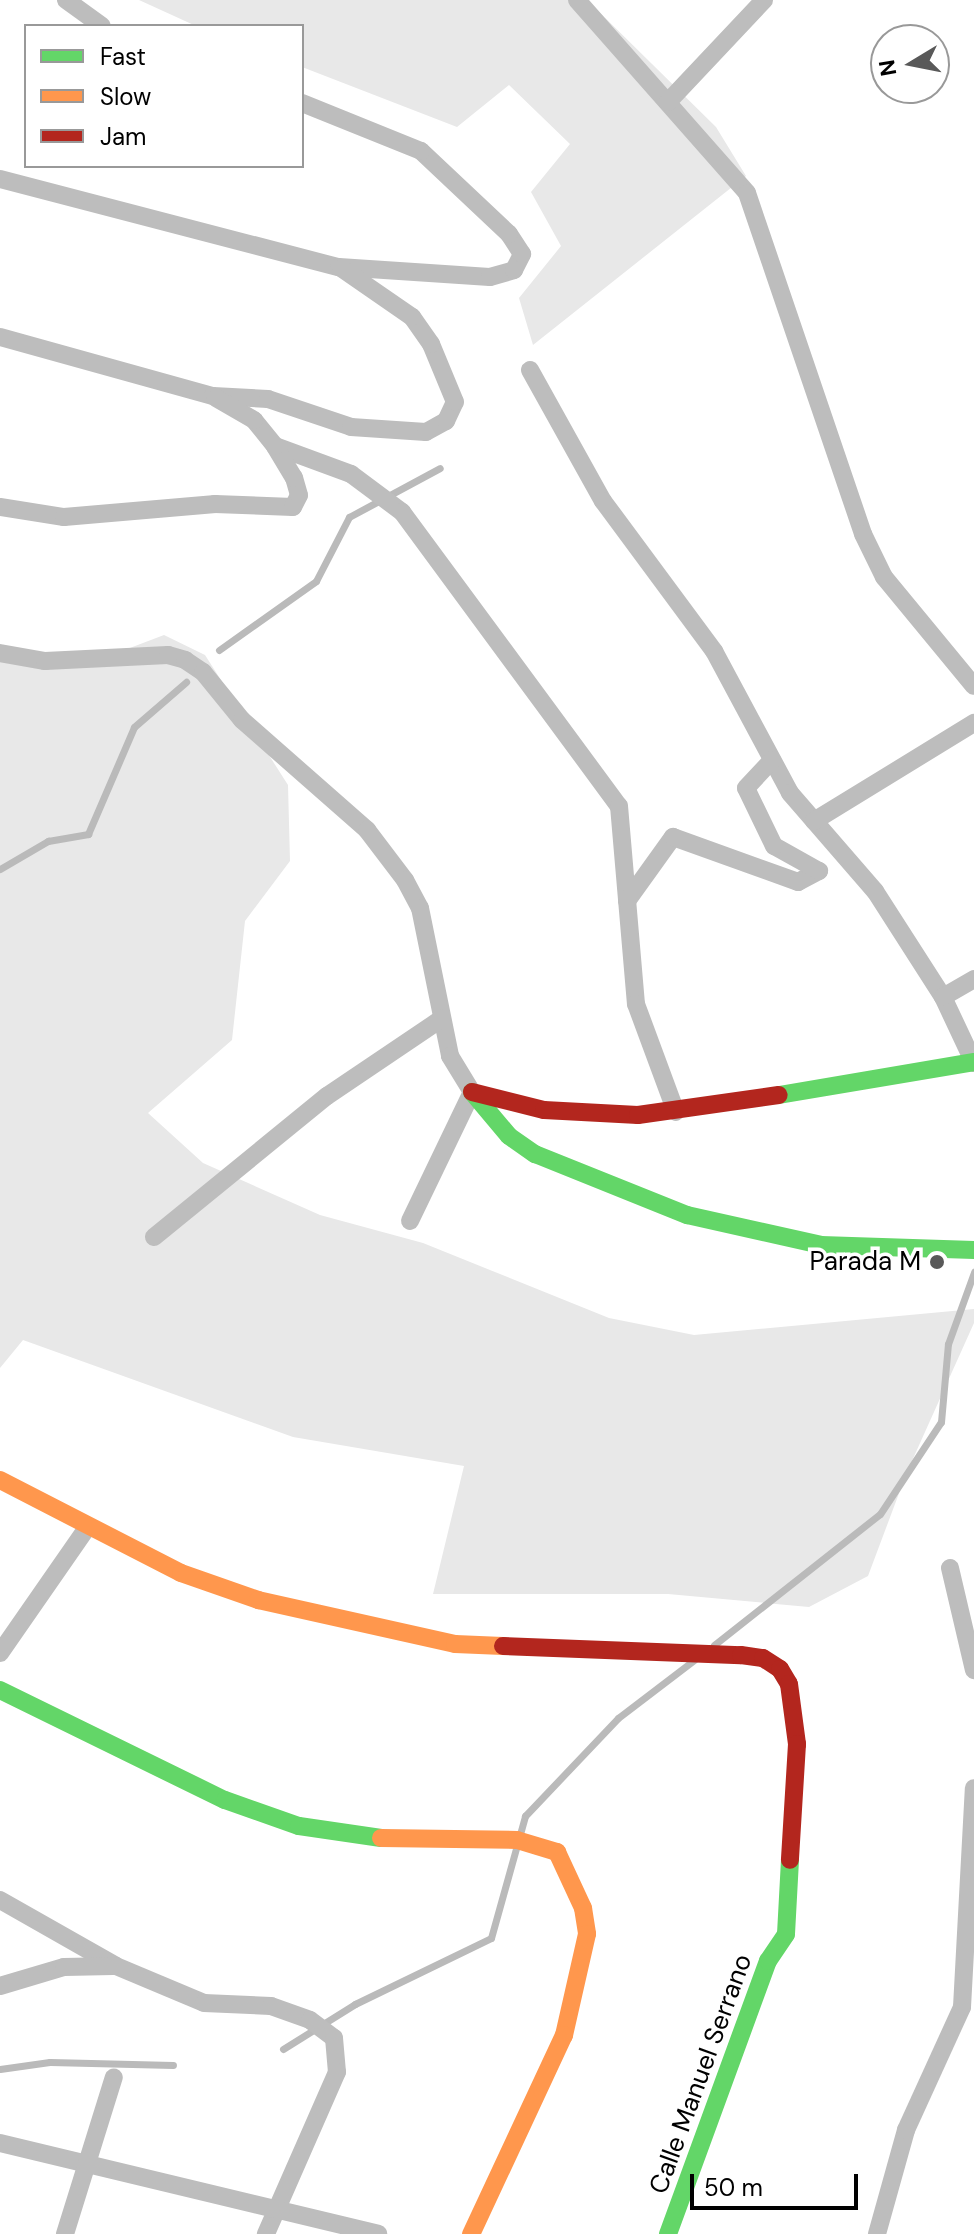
<!DOCTYPE html>
<style>
body{margin:0}
#map{position:relative;width:974px;height:2234px;overflow:hidden;background:#fff;font-family:"DM Sans",sans-serif}
div>[style]{position:absolute}
.green>*{inset:0;background:#e8e8e8}
.stream>*{height:7px;margin:-3.5px;padding:0 3.5px;transform-origin:3.5px;border-radius:3.5px;background:#bababa}
.street>*{height:18px;margin:-9px;padding:0 9px;transform-origin:9px;border-radius:9px;background:#bdbdbd}
.fast>*{height:18px;margin:-9px;padding:0 9px;transform-origin:9px;border-radius:9px;background:#63d668}
.slow>*{height:18px;margin:-9px;padding:0 9px;transform-origin:9px;border-radius:9px;background:#ff974d}
.jam>*{height:18px;margin:-9px;padding:0 9px;transform-origin:9px;border-radius:9px;background:#b3261e}
.dots>*{width:22px;height:22px;translate:-50% -50%;box-sizing:border-box;border:4px solid #fff;border-radius:50%}
span{translate:-50% -50%;white-space:nowrap;text-align:center;line-height:1.15;-webkit-text-stroke:7px #fff;paint-order:stroke}
.poi-label{font-size:26px;color:#000}
.right{translate:-100% -50%;text-align:right}
.street-label{font-size:26px;color:#000}
.legend{position:absolute;left:24px;top:24px;width:280px;height:144px;box-sizing:border-box;background:#fff;border:2px solid #999;margin:0;padding:10px 14px;list-style:none;font-size:24px;color:#000}
.legend li{display:flex;align-items:center;gap:16px;height:40px}
.legend b{width:40px;border:2px solid #999}
.north{position:absolute;left:870px;top:24px;width:80px;height:80px;box-sizing:border-box;background:#fff;border:2px solid #999;border-radius:50%;rotate:260deg;font-size:22px;font-weight:700;line-height:32px;text-align:center;color:#000}
.north::after{content:'';display:block;margin:auto;width:28px;height:36px;background:#595959;clip-path:polygon(50% 0,100% 100%,50% 72%,0 100%)}
.scale{position:absolute;left:690px;top:2174px;width:168px;height:36px;box-sizing:border-box;border:4px solid #000;border-top:0;padding-left:10px;font-size:24px;line-height:28px;white-space:nowrap;color:#000;-webkit-text-stroke:6px #fff;paint-order:stroke}
</style>
<div id="map">
<div class="green">
<i style="clip-path:polygon(139px 0,587px 0,716px 127px,746px 176px,533px 345px,519px 298px,561px 246px,531px 192px,570px 144px,509px 85px,457px 127px,302px 67px,302px 26px,196px 26px)"></i>
<i style="clip-path:polygon(164px 635px,205px 655px,288px 785px,290px 861px,245px 921px,232px 1040px,148px 1113px,203px 1163px,320px 1215px,423px 1243px,609px 1318px,694px 1335px,974px 1309px,974px 1323px,907px 1472px,868px 1576px,809px 1607px,668px 1594px,433px 1594px,464px 1466px,293px 1437px,23px 1340px,0 1368px,0 650px,80px 667px)"></i>
</div>
<div class="stream">
<i style="left:219px;top:650px;width:119px;rotate:-35.4deg"></i>
<i style="left:316px;top:581px;width:72px;rotate:-62.7deg"></i>
<i style="left:349px;top:517px;width:103px;rotate:-28.3deg"></i>
<i style="left:0;top:869px;width:56px;rotate:-30.3deg"></i>
<i style="left:48px;top:841px;width:41px;rotate:-9.9deg"></i>
<i style="left:88px;top:834px;width:116px;rotate:-66.7deg"></i>
<i style="left:134px;top:727px;width:69px;rotate:-40.9deg"></i>
<i style="left:714px;top:1645px;width:211px;rotate:-38.3deg"></i>
<i style="left:880px;top:1514px;width:110px;rotate:-56.5deg"></i>
<i style="left:941px;top:1422px;width:78px;rotate:-84.9deg"></i>
<i style="left:948px;top:1344px;width:77px;rotate:-70.1deg"></i>
<i style="left:283px;top:2049px;width:85px;rotate:-32deg"></i>
<i style="left:355px;top:2004px;width:151px;rotate:-25.9deg"></i>
<i style="left:491px;top:1938px;width:127px;rotate:-74.4deg"></i>
<i style="left:525px;top:1816px;width:135px;rotate:-46.5deg"></i>
<i style="left:618px;top:1718px;width:96px;rotate:-37.3deg"></i>
<i style="left:0;top:2069px;width:50px;rotate:-8deg"></i>
<i style="left:50px;top:2062px;width:123px;rotate:1.4deg"></i>
</div>
<div class="street">
<i style="left:66px;top:0;width:44px;rotate:35.8deg"></i>
<i style="left:577px;top:0;width:257px;rotate:48.6deg"></i>
<i style="left:747px;top:193px;width:360px;rotate:71.2deg"></i>
<i style="left:863px;top:534px;width:48px;rotate:64deg"></i>
<i style="left:884px;top:577px;width:141px;rotate:50.5deg"></i>
<i style="left:668px;top:102px;width:140px;rotate:-46.7deg"></i>
<i style="left:0;top:179px;width:350px;rotate:14.6deg"></i>
<i style="left:339px;top:267px;width:151px;rotate:3.8deg"></i>
<i style="left:490px;top:277px;width:25px;rotate:-16deg"></i>
<i style="left:514px;top:270px;width:18px;rotate:-63deg"></i>
<i style="left:522px;top:254px;width:24px;rotate:-123deg"></i>
<i style="left:509px;top:234px;width:121px;rotate:-136.7deg"></i>
<i style="left:421px;top:151px;width:128px;rotate:-158deg"></i>
<i style="left:0;top:337px;width:221px;rotate:15.5deg"></i>
<i style="left:213px;top:396px;width:55px;rotate:3.1deg"></i>
<i style="left:268px;top:399px;width:88px;rotate:18.6deg"></i>
<i style="left:351px;top:427px;width:75px;rotate:3.8deg"></i>
<i style="left:426px;top:432px;width:23px;rotate:-29deg"></i>
<i style="left:446px;top:421px;width:21px;rotate:-65deg"></i>
<i style="left:455px;top:402px;width:63px;rotate:-112.5deg"></i>
<i style="left:431px;top:344px;width:33px;rotate:-125deg"></i>
<i style="left:412px;top:317px;width:86px;rotate:-145.4deg"></i>
<i style="left:530px;top:370px;width:150px;rotate:60.9deg"></i>
<i style="left:603px;top:501px;width:187px;rotate:53.5deg"></i>
<i style="left:714px;top:651px;width:161px;rotate:61.8deg"></i>
<i style="left:790px;top:793px;width:130px;rotate:49.1deg"></i>
<i style="left:875px;top:891px;width:126px;rotate:57.3deg"></i>
<i style="left:943px;top:997px;width:73px;rotate:64.8deg"></i>
<i style="left:275px;top:446px;width:81px;rotate:20.2deg"></i>
<i style="left:351px;top:474px;width:64px;rotate:36.7deg"></i>
<i style="left:402px;top:512px;width:365px;rotate:53.6deg"></i>
<i style="left:619px;top:806px;width:199px;rotate:85.1deg"></i>
<i style="left:636px;top:1004px;width:115px;rotate:69.7deg"></i>
<i style="left:0;top:507px;width:65px;rotate:8.9deg"></i>
<i style="left:64px;top:517px;width:152px;rotate:-4.9deg"></i>
<i style="left:215px;top:504px;width:78px;rotate:2.2deg"></i>
<i style="left:293px;top:507px;width:13px;rotate:-63deg"></i>
<i style="left:299px;top:495px;width:18px;rotate:-106deg"></i>
<i style="left:294px;top:478px;width:37px;rotate:-121deg"></i>
<i style="left:275px;top:446px;width:33px;rotate:-129deg"></i>
<i style="left:254px;top:420px;width:44px;rotate:-149.9deg"></i>
<i style="left:0;top:653px;width:46px;rotate:10.1deg"></i>
<i style="left:45px;top:661px;width:123px;rotate:-2.8deg"></i>
<i style="left:168px;top:655px;width:18px;rotate:16deg"></i>
<i style="left:185px;top:660px;width:22px;rotate:34deg"></i>
<i style="left:203px;top:672px;width:62px;rotate:50.9deg"></i>
<i style="left:242px;top:720px;width:167px;rotate:41.3deg"></i>
<i style="left:367px;top:830px;width:63px;rotate:52.8deg"></i>
<i style="left:405px;top:880px;width:32px;rotate:62deg"></i>
<i style="left:420px;top:908px;width:151px;rotate:78.5deg"></i>
<i style="left:450px;top:1056px;width:42px;rotate:58.6deg"></i>
<i style="left:472px;top:1092px;width:143px;rotate:115.7deg"></i>
<i style="left:814px;top:821px;width:188px;rotate:-31.5deg"></i>
<i style="left:627px;top:901px;width:79px;rotate:-54.3deg"></i>
<i style="left:673px;top:837px;width:133px;rotate:19.8deg"></i>
<i style="left:798px;top:882px;width:24px;rotate:-28deg"></i>
<i style="left:819px;top:871px;width:51px;rotate:-150.9deg"></i>
<i style="left:774px;top:846px;width:64px;rotate:-115.8deg"></i>
<i style="left:746px;top:788px;width:38px;rotate:-47deg"></i>
<i style="left:943px;top:997px;width:36px;rotate:-30deg"></i>
<i style="left:154px;top:1237px;width:223px;rotate:-39.2deg"></i>
<i style="left:327px;top:1096px;width:138px;rotate:-34deg"></i>
<i style="left:950px;top:1568px;width:105px;rotate:76.8deg"></i>
<i style="left:0;top:1653px;width:152px;rotate:-55.2deg"></i>
<i style="left:0;top:1900px;width:133px;rotate:29.6deg"></i>
<i style="left:116px;top:1966px;width:95px;rotate:22.8deg"></i>
<i style="left:204px;top:2003px;width:67px;rotate:2.6deg"></i>
<i style="left:271px;top:2006px;width:41px;rotate:19.7deg"></i>
<i style="left:310px;top:2020px;width:30px;rotate:37deg"></i>
<i style="left:334px;top:2038px;width:34px;rotate:85deg"></i>
<i style="left:337px;top:2072px;width:177px;rotate:113.7deg"></i>
<i style="left:0;top:1986px;width:67px;rotate:-16.5deg"></i>
<i style="left:64px;top:1967px;width:49px;rotate:-1.2deg"></i>
<i style="left:0;top:2143px;width:389px;rotate:13.5deg"></i>
<i style="left:65px;top:2234px;width:164px;rotate:-72.7deg"></i>
<i style="left:877px;top:2234px;width:108px;rotate:-74.4deg"></i>
<i style="left:906px;top:2130px;width:135px;rotate:-65.5deg"></i>
<i style="left:962px;top:2007px;width:219px;rotate:-86.9deg"></i>
</div>
<div class="fast">
<i style="left:472px;top:1092px;width:57px;rotate:49.9deg"></i>
<i style="left:509px;top:1136px;width:32px;rotate:35deg"></i>
<i style="left:535px;top:1154px;width:164px;rotate:21.9deg"></i>
<i style="left:687px;top:1215px;width:137px;rotate:12.6deg"></i>
<i style="left:821px;top:1245px;width:153px;rotate:1.9deg"></i>
<i style="left:779px;top:1095px;width:198px;rotate:-9.6deg"></i>
<i style="left:0;top:1690px;width:250px;rotate:26.1deg"></i>
<i style="left:225px;top:1800px;width:78px;rotate:19.4deg"></i>
<i style="left:299px;top:1826px;width:83px;rotate:8.3deg"></i>
<i style="left:668px;top:2234px;width:291px;rotate:-69.9deg"></i>
<i style="left:768px;top:1961px;width:32px;rotate:-56deg"></i>
<i style="left:786px;top:1934px;width:74px;rotate:-86.9deg"></i>
</div>
<div class="slow">
<i style="left:0;top:1480px;width:203px;rotate:27.2deg"></i>
<i style="left:181px;top:1573px;width:82px;rotate:19.3deg"></i>
<i style="left:258px;top:1600px;width:202px;rotate:12.6deg"></i>
<i style="left:455px;top:1644px;width:48px;rotate:2.4deg"></i>
<i style="left:381px;top:1838px;width:136px;rotate:0.8deg"></i>
<i style="left:517px;top:1840px;width:42px;rotate:16.7deg"></i>
<i style="left:557px;top:1852px;width:62px;rotate:65.1deg"></i>
<i style="left:583px;top:1908px;width:26px;rotate:81deg"></i>
<i style="left:587px;top:1934px;width:104px;rotate:102.8deg"></i>
<i style="left:564px;top:2035px;width:220px;rotate:115deg"></i>
</div>
<div class="jam">
<i style="left:472px;top:1092px;width:74px;rotate:14deg"></i>
<i style="left:544px;top:1110px;width:94px;rotate:3deg"></i>
<i style="left:638px;top:1115px;width:142px;rotate:-8.1deg"></i>
<i style="left:503px;top:1646px;width:238px;rotate:2.2deg"></i>
<i style="left:741px;top:1655px;width:22px;rotate:8deg"></i>
<i style="left:763px;top:1658px;width:20px;rotate:33deg"></i>
<i style="left:780px;top:1669px;width:17px;rotate:59deg"></i>
<i style="left:789px;top:1684px;width:61px;rotate:82.4deg"></i>
<i style="left:797px;top:1744px;width:116px;rotate:93.5deg"></i>
</div>
<div class="dots">
<i style="left:937px;top:1262px;background:#595959"></i>
</div>
<div class="poi-label">
<span class="right" style="left:921px;top:1262px">Parada M</span>
</div>
<div class="street-label">
<span style="left:701px;top:2074px;rotate:-70deg">Calle Manuel Serrano</span>
</div>
<ul class="legend">
<li><b style="height:10px;background:#63d668"></b>Fast</li>
<li><b style="height:10px;background:#ff974d"></b>Slow</li>
<li><b style="height:10px;background:#b3261e"></b>Jam</li>
</ul>
<div class="north">N</div>
<div class="scale">50 m</div>
</div>
